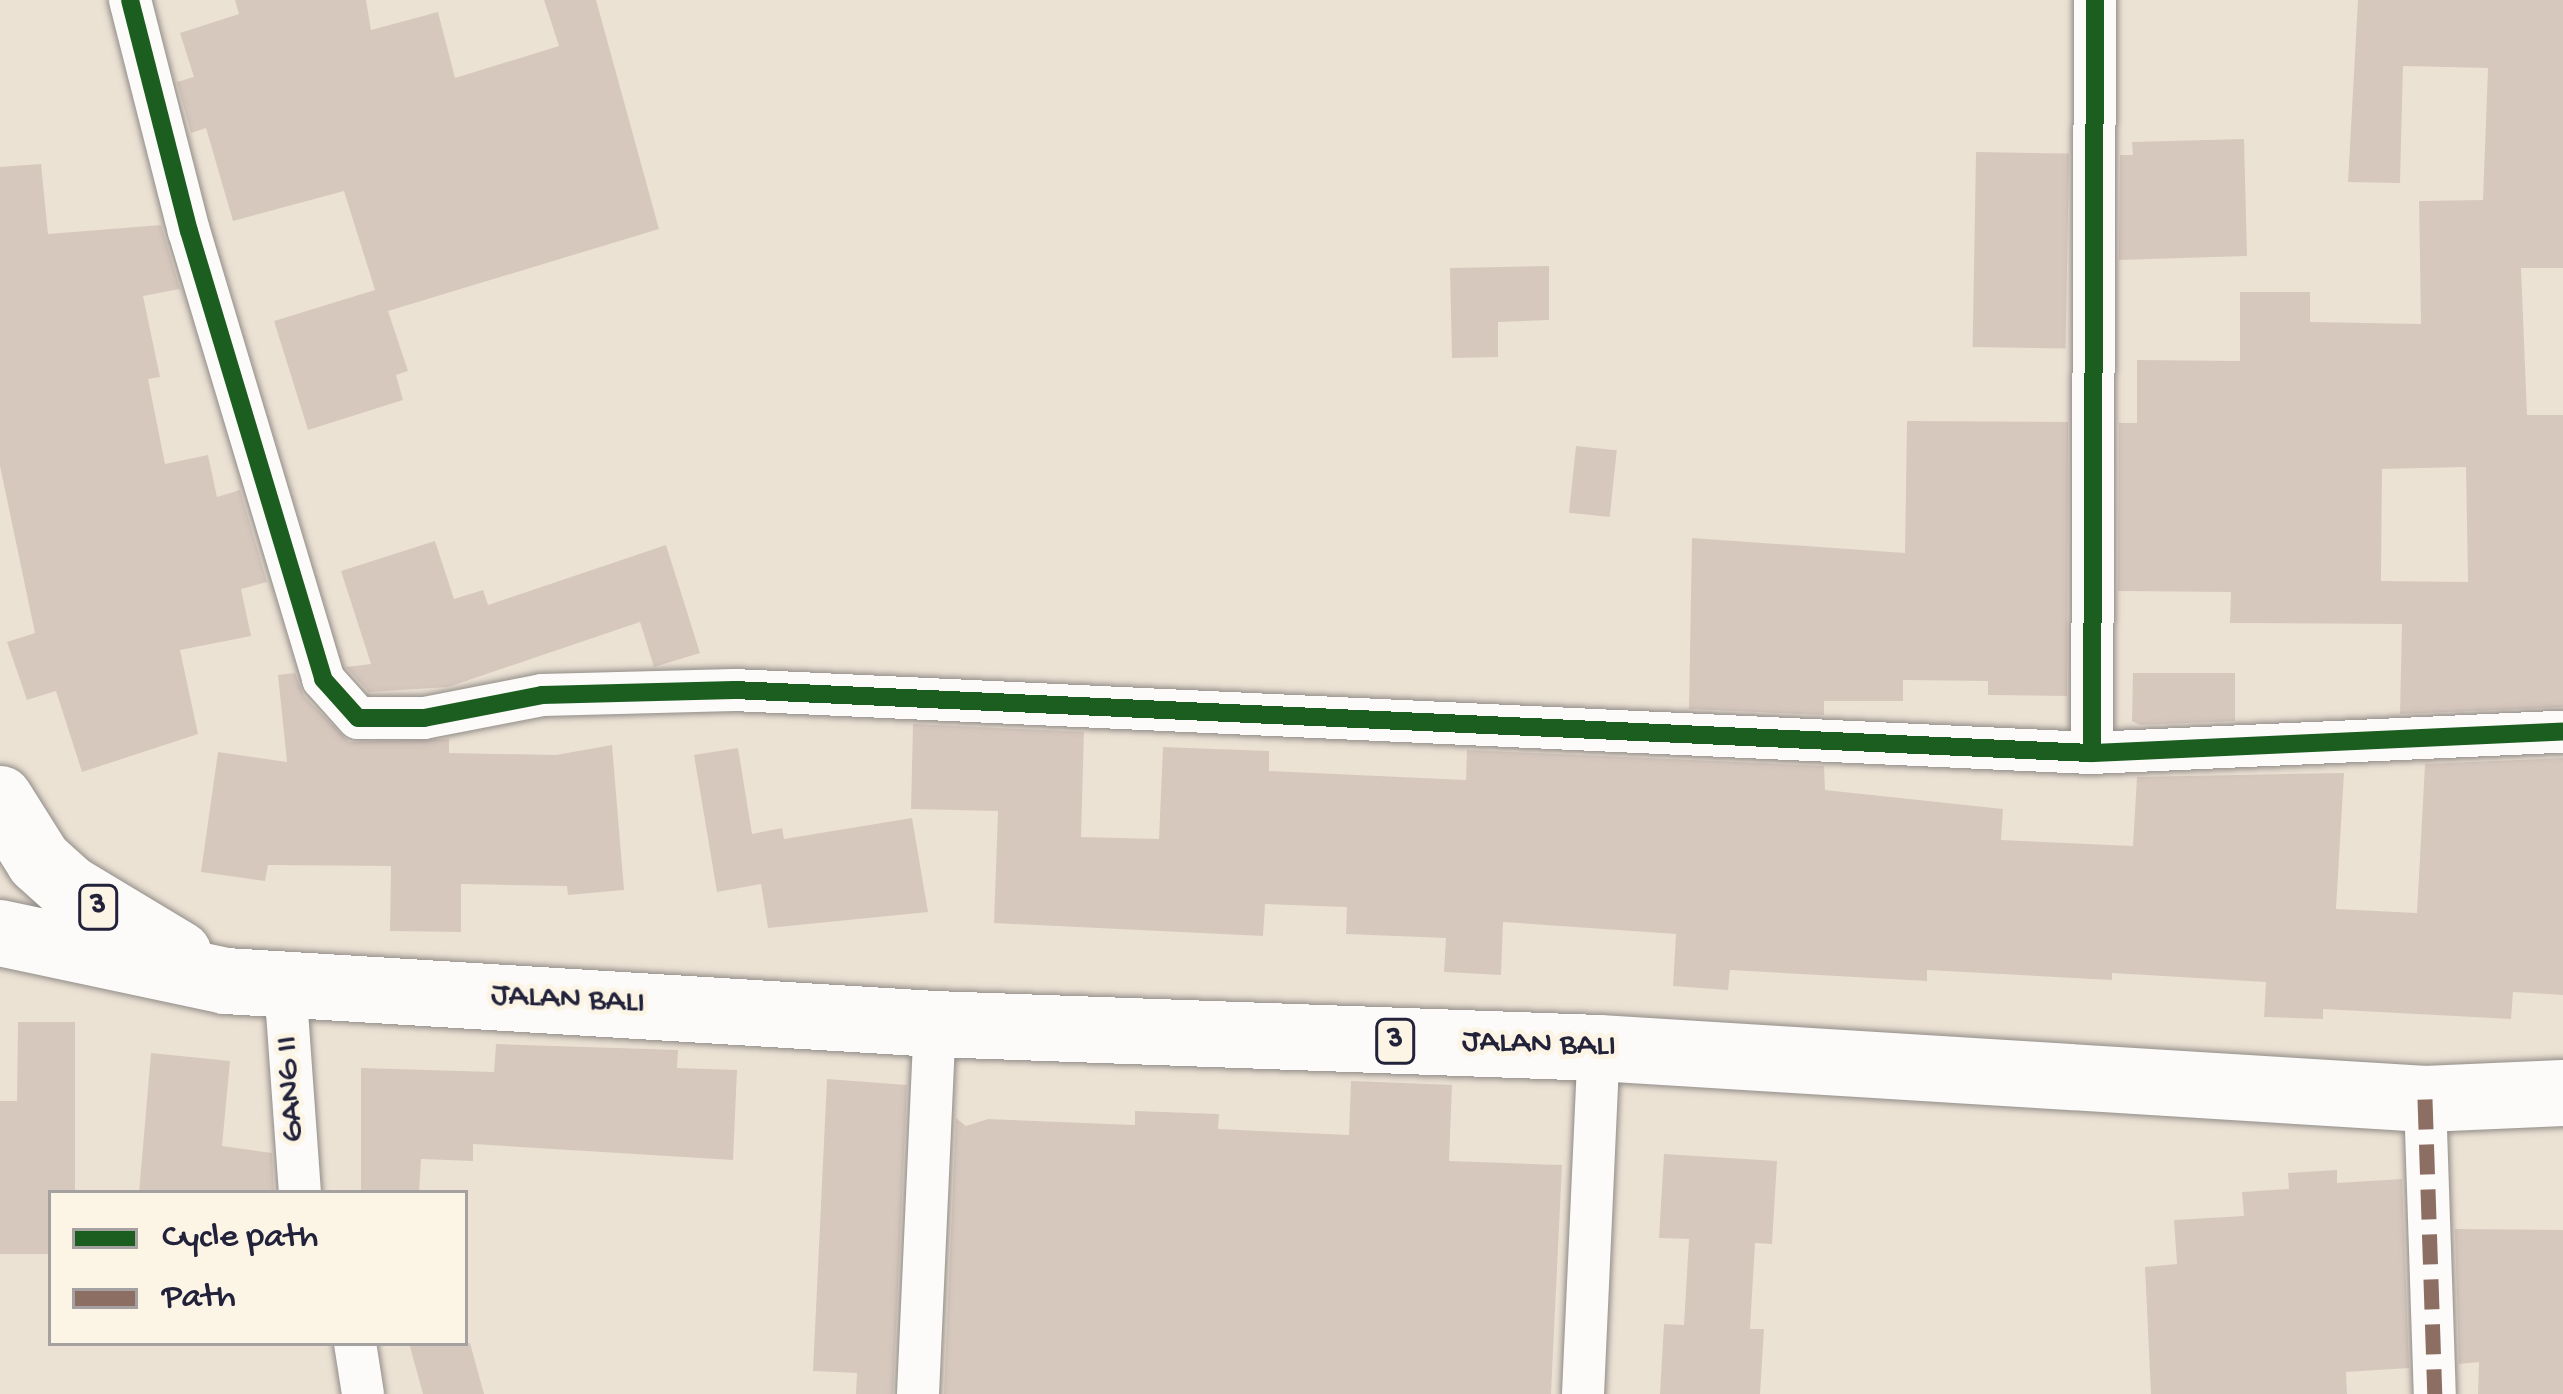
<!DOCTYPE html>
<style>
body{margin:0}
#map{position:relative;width:2563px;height:1394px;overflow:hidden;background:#ece2d4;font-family:"Gochi Hand",sans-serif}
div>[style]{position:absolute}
.building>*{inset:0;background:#d7c8be;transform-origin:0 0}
.roads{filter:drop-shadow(0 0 3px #918c88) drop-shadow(0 0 3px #918c88)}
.street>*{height:42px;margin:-21px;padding:0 21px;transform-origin:21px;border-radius:21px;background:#fcfbf9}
.highway>*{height:66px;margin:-33px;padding:0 33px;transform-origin:33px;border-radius:33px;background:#fcfbf9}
.quiet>*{height:15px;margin-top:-7.5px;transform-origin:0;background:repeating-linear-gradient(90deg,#8d6e63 0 30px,transparent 0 45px)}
.cycleway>*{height:18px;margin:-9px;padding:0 9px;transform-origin:9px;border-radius:9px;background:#1b5e20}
span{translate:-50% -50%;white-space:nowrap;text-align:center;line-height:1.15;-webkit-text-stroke:10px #fcf5e5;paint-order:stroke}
.shield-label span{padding:3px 9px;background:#fcf5e5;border:3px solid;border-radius:9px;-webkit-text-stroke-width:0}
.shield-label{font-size:30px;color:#22223b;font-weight:700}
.street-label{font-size:33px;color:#22223b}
.legend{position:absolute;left:48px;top:1190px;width:420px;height:156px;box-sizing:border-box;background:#fcf5e5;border:3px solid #a5a1a1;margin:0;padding:15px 21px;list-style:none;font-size:36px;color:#22223b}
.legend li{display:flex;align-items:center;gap:24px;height:60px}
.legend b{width:60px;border:3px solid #a5a1a1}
</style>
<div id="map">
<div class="building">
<i style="clip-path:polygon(235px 0,366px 0,371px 30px,438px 12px,455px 78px,559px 46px,544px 0,596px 0,659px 229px,388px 311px,408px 371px,396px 375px,403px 400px,308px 430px,274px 321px,375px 290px,344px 191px,233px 221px,206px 128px,191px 133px,177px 82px,194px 77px,180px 33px,239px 14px)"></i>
<i style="clip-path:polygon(evenodd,2358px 0,2563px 0,2563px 268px,2521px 268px,2527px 415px,2563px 415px,2563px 707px,2400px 714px,2402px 624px,2230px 623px,2231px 592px,2118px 591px,2119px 423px,2137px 423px,2137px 360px,2240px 361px,2240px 292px,2310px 292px,2310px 322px,2421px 324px,2419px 201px,2483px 200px,2488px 68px,2403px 66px,2400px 183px,2348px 182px,2358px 0,2466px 467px,2468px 582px,2381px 581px,2382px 469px,2466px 467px)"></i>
<i style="clip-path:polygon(2244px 139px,2247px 256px,2119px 260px,2120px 155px,2133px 155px,2132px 142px)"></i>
<i style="left:1976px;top:152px;width:93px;height:195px;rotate:1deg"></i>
<i style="clip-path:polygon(41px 164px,48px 234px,161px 225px,180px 289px,143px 296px,160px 377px,148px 379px,165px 464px,208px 455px,217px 497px,240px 490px,267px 582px,241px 589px,251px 636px,180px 650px,198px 734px,82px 772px,56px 691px,27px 700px,7px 642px,35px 633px,0 466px,0 167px)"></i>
<i style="clip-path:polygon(1549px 266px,1549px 320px,1498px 322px,1498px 357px,1452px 358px,1450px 268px)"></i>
<i style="clip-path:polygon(1907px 421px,2068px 422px,2067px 696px,1988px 695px,1988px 681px,1903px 680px,1903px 701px,1824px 701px,1824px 715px,1689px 709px,1692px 538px,1905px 553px)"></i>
<i style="left:1576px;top:446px;width:41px;height:67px;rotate:6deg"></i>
<i style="clip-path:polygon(435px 541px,454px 599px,483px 590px,488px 605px,666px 545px,700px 653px,654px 667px,640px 622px,448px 687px,369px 692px,346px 667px,371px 664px,341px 571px)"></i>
<i style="clip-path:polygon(295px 673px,304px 696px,349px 742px,449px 739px,449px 753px,556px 755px,612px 745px,624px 890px,568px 895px,567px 886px,461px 884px,461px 932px,390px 931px,391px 866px,268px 865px,265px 881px,201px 872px,218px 752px,287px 762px,278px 675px)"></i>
<i style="clip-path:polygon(2133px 673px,2235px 673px,2235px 721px,2140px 725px,2132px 721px)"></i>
<i style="clip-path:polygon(913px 724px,1084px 732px,1081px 837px,1159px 839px,1163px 747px,1269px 751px,1269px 771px,1466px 780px,1467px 750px,1824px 766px,1825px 790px,2003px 809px,2001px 840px,2133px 846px,2137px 777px,2344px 773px,2336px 909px,2417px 913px,2425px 764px,2563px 758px,2563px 995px,2513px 992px,2511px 1019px,2323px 1009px,2323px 1019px,2264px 1017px,2266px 982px,2112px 973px,2112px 980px,1927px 970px,1927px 981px,1730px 970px,1728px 990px,1673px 986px,1676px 934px,1503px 922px,1501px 975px,1444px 972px,1446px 938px,1346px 934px,1347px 907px,1265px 904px,1263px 936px,994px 923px,998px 811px,911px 809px)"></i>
<i style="clip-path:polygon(738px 748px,752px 834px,782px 828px,784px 839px,912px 818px,928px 912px,768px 928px,761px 884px,717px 892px,694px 755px)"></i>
<i style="clip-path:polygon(18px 1022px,75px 1022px,75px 1193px,48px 1193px,48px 1254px,0 1254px,0 1101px,17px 1101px)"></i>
<i style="clip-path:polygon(496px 1044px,678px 1050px,677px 1068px,737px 1070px,733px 1160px,473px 1144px,473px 1161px,421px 1159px,419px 1193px,361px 1193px,361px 1068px,494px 1072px)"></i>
<i style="clip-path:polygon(151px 1053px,230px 1061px,222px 1146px,272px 1153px,274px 1193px,139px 1193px)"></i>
<i style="clip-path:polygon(827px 1079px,907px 1085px,893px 1394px,856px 1394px,857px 1373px,813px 1371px)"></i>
<i style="clip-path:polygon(1351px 1081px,1452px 1085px,1449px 1161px,1562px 1165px,1551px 1394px,944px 1394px,956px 1118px,966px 1126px,988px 1119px,1135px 1125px,1135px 1111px,1219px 1114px,1218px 1129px,1349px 1135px)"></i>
<i style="clip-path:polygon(1664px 1154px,1777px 1161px,1772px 1244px,1755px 1243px,1750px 1329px,1764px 1329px,1760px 1394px,1660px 1394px,1664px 1324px,1684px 1325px,1689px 1239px,1659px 1238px)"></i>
<i style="clip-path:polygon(2337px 1170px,2337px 1183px,2402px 1179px,2409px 1368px,2346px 1372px,2347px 1394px,2151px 1394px,2145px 1267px,2177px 1264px,2174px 1220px,2244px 1216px,2242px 1192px,2289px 1189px,2288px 1173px)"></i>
<i style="clip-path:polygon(2455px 1229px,2563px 1230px,2563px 1394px,2478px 1394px,2479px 1362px,2459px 1364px)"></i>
<i style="clip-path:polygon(409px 1343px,470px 1343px,484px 1394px,423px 1394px)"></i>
</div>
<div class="roads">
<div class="street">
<i style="left:130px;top:0;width:238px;rotate:75.7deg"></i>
<i style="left:189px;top:231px;width:468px;rotate:73.3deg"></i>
<i style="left:323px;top:679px;width:52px;rotate:48.1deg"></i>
<i style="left:358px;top:718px;width:66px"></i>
<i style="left:424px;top:718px;width:120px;rotate:-11deg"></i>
<i style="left:542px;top:695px;width:192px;rotate:-1.5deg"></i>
<i style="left:734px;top:690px;width:1359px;rotate:2.66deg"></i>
<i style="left:2092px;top:753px;width:471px;rotate:-2.6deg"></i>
<i style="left:2092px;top:753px;width:753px;rotate:-89.77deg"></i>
<i style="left:285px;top:984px;width:210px;rotate:85.9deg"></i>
<i style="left:2425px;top:1099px;width:295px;rotate:88.1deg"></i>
<i style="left:355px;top:1343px;width:52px;rotate:81.1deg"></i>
<i style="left:918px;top:1394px;width:370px;rotate:-87.4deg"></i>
<i style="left:1583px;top:1394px;width:346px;rotate:-87.4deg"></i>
</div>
<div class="highway">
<i style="left:0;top:799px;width:73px;rotate:57.8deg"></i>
<i style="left:39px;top:861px;width:40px;rotate:42deg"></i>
<i style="left:69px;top:888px;width:128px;rotate:31deg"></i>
<i style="left:0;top:933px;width:231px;rotate:12deg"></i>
<i style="left:226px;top:981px;width:710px;rotate:3.47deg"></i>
<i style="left:935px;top:1024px;width:664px;rotate:2.07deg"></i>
<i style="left:1599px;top:1048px;width:828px;rotate:3.53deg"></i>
<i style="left:2425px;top:1099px;width:138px;rotate:-2.5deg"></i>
</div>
</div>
<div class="quiet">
<i style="left:2425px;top:1099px;width:295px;rotate:88.1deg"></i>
</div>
<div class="cycleway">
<i style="left:130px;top:0;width:238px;rotate:75.7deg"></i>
<i style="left:189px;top:231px;width:468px;rotate:73.3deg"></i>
<i style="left:323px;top:679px;width:52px;rotate:48.1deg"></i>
<i style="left:358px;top:718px;width:66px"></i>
<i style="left:424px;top:718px;width:120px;rotate:-11deg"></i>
<i style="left:542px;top:695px;width:192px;rotate:-1.5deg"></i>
<i style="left:734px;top:690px;width:1359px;rotate:2.66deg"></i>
<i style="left:2092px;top:753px;width:471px;rotate:-2.6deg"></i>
<i style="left:2092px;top:753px;width:753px;rotate:-89.77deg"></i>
</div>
<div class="shield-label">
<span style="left:98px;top:907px">3</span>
<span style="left:1395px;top:1041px">3</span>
</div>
<div class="street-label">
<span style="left:568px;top:1001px;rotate:3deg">JALAN BALI</span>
<span style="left:1539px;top:1046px;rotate:2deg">JALAN BALI</span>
<span style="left:292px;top:1089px;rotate:-94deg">GANG II</span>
</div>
<ul class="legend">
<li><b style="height:15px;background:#1b5e20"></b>Cycle path</li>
<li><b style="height:15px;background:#8d6e63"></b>Path</li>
</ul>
</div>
